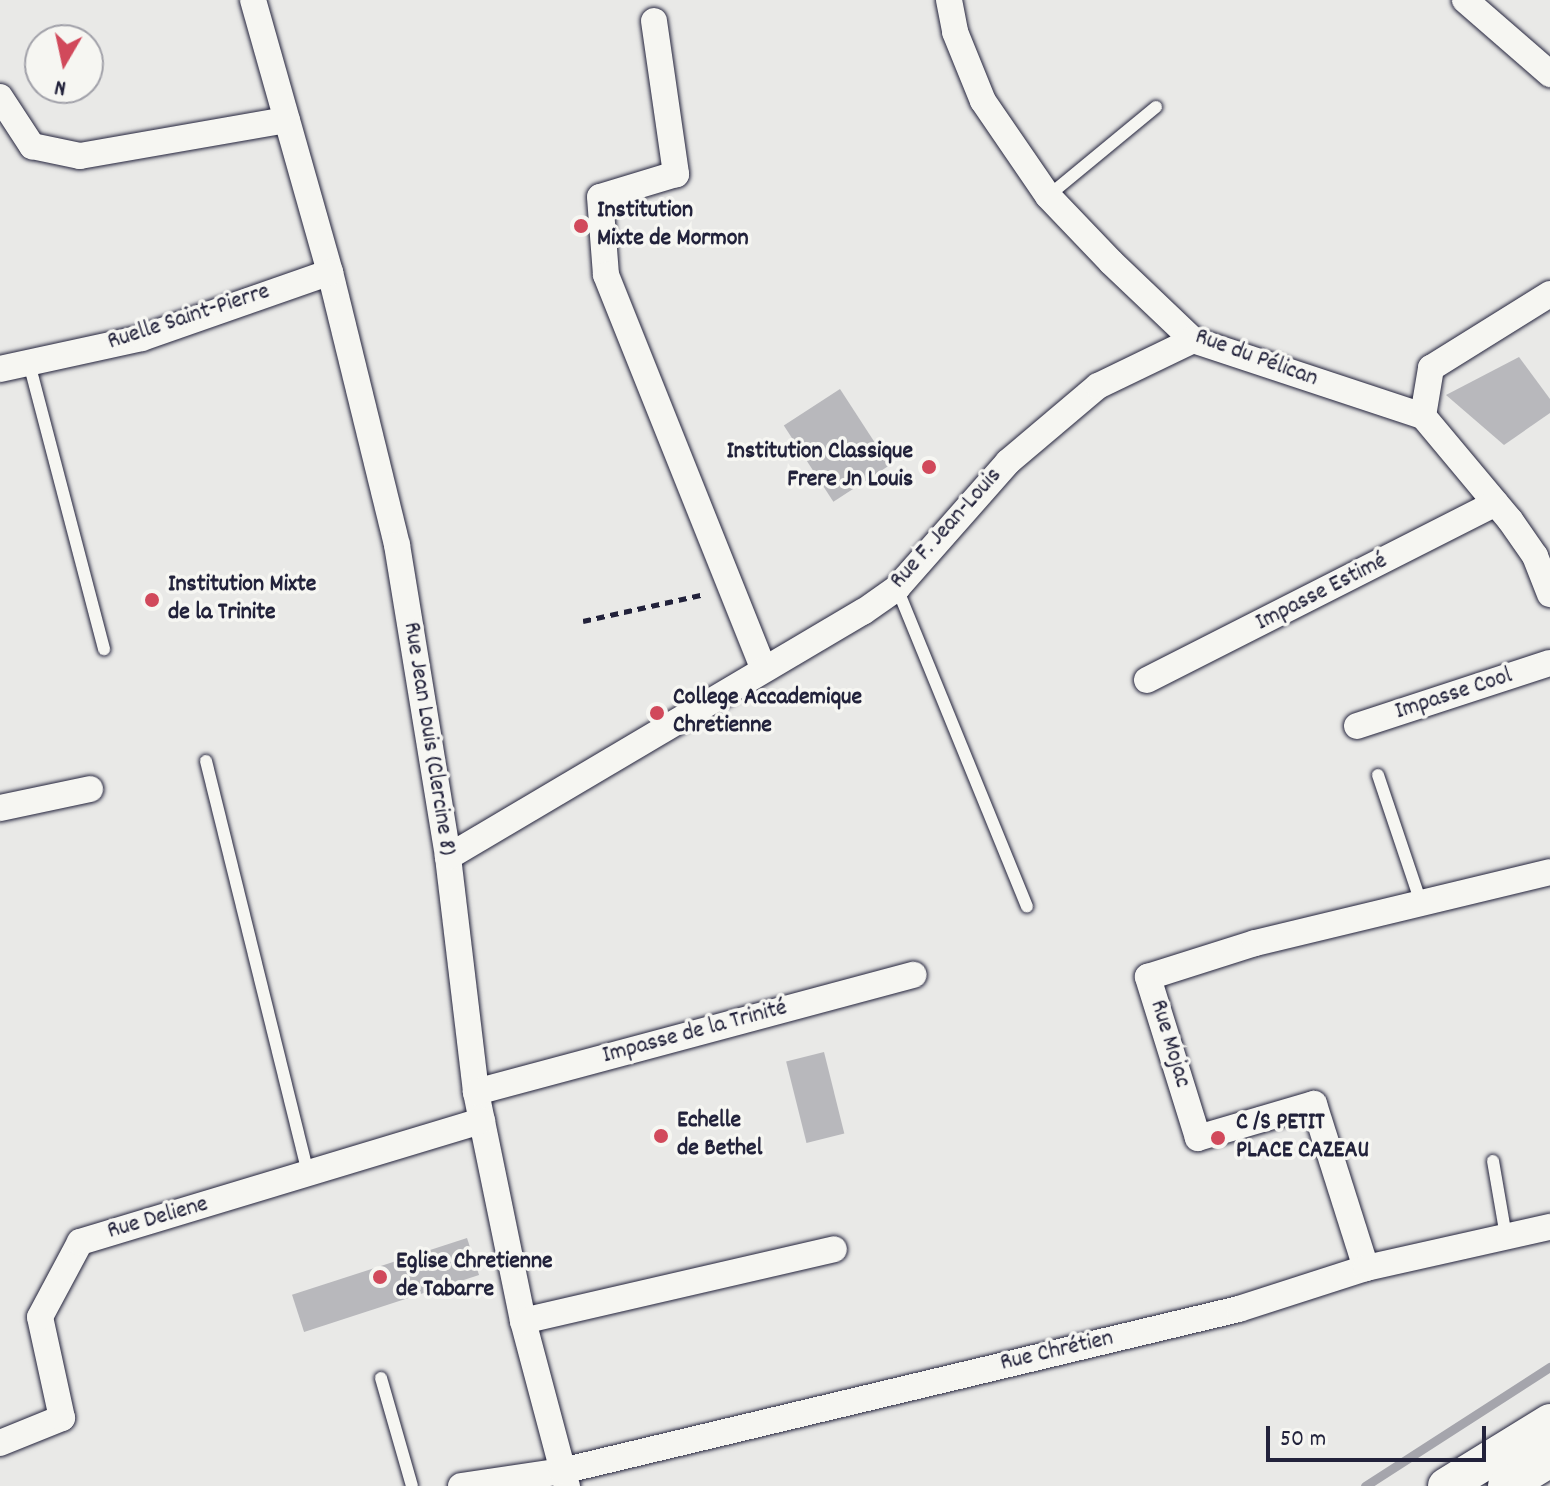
<!DOCTYPE html>
<meta charset="utf-8">
<style>
body{margin:0}
#map{position:relative;width:1550px;height:1486px;overflow:hidden;background:#e9e9e7;font-family:Dekko,sans-serif}
div>[style]{position:absolute}
.stream>*{height:9px;margin:-4.5px;padding:0 4.5px;transform-origin:4.5px;border-radius:4.5px;background:#a5a5ac}
.building>*{inset:0;background:#b8b8bc;transform-origin:0 0}
.path>*{height:5px;margin-top:-2.5px;transform-origin:0;background:repeating-linear-gradient(90deg,#22223b 0 8px,transparent 0 14px)}
.roads{filter:drop-shadow(0 0 2px #22223b) drop-shadow(0 0 2px #22223b)}
.service>*{height:12px;margin:-6px;padding:0 6px;transform-origin:6px;border-radius:6px;background:#f6f6f2}
.minor>*{height:26px;margin:-13px;padding:0 13px;transform-origin:13px;border-radius:13px;background:#f6f6f2}
.secondary>*{height:36px;margin:-18px;padding:0 18px;transform-origin:18px;border-radius:18px;background:#f6f6f2}
.dots>*{width:22px;height:22px;translate:-50% -50%;box-sizing:border-box;border:4px solid #f6f6f2;border-radius:50%}
span{translate:-50% -50%;white-space:nowrap;text-align:center;line-height:1.15;-webkit-text-stroke:7px #f6f6f2;paint-order:stroke}
.poi-label{font-size:24px;color:#22223b;font-weight:700}
.left{translate:0 -50%;text-align:left}
.right{translate:-100% -50%;text-align:right}
.street-label{font-size:24px;color:#22223b}
.north{position:absolute;left:24px;top:24px;width:80px;height:80px;box-sizing:border-box;background:#f6f6f2;border:2px solid #a1a1a9;border-radius:50%;rotate:189deg;font-size:22px;font-weight:700;line-height:32px;text-align:center;color:#22223b}
.north::after{content:'';display:block;margin:auto;width:28px;height:36px;background:#d1495b;clip-path:polygon(50% 0,100% 100%,50% 72%,0 100%)}
.scale{position:absolute;left:1266px;top:1426px;width:220px;height:36px;box-sizing:border-box;border:4px solid #22223b;border-top:0;padding-left:10px;font-size:24px;line-height:28px;white-space:nowrap;color:#22223b;-webkit-text-stroke:6px #f6f6f2;paint-order:stroke}
</style>
<div id="map">
<div class="stream">
<i style="left:1365px;top:1486px;width:220px;rotate:-32.8deg"></i>
</div>
<div class="building">
<i style="clip-path:polygon(1519px 357px,1550px 399px,1550px 413px,1504px 445px,1446px 395px)"></i>
<i style="left:840px;top:389px;width:91px;height:67px;rotate:57deg"></i>
<i style="left:824px;top:1052px;width:84px;height:39px;rotate:76deg"></i>
<i style="left:467px;top:1238px;width:39px;height:184px;rotate:72deg"></i>
</div>
<div class="path">
<i style="left:583px;top:621px;width:125px;rotate:-12.5deg"></i>
</div>
<div class="roads">
<div class="service">
<i style="left:1048px;top:196px;width:140px;rotate:-39.5deg"></i>
<i style="left:29px;top:363px;width:296px;rotate:75.3deg"></i>
<i style="left:897px;top:588px;width:344px;rotate:67.8deg"></i>
<i style="left:206px;top:761px;width:425px;rotate:76.1deg"></i>
<i style="left:1378px;top:775px;width:135px;rotate:71.4deg"></i>
<i style="left:1493px;top:1161px;width:76px;rotate:80.2deg"></i>
<i style="left:381px;top:1378px;width:112px;rotate:74deg"></i>
</div>
<div class="minor">
<i style="left:253px;top:0;width:283px;rotate:74.2deg"></i>
<i style="left:330px;top:272px;width:281px;rotate:76.2deg"></i>
<i style="left:397px;top:545px;width:316px;rotate:80.7deg"></i>
<i style="left:448px;top:857px;width:237px;rotate:83.2deg"></i>
<i style="left:476px;top:1092px;width:234px;rotate:78.4deg"></i>
<i style="left:523px;top:1321px;width:171px;rotate:75.1deg"></i>
<i style="left:949px;top:0;width:33px;rotate:79deg"></i>
<i style="left:955px;top:32px;width:74px;rotate:67.9deg"></i>
<i style="left:983px;top:101px;width:115px;rotate:55.6deg"></i>
<i style="left:1048px;top:196px;width:91px;rotate:46.3deg"></i>
<i style="left:1111px;top:262px;width:113px;rotate:43.6deg"></i>
<i style="left:1193px;top:340px;width:242px;rotate:18.3deg"></i>
<i style="left:1423px;top:416px;width:136px;rotate:50.1deg"></i>
<i style="left:1510px;top:520px;width:44px;rotate:55.2deg"></i>
<i style="left:1535px;top:556px;width:41px;rotate:68.5deg"></i>
<i style="left:1465px;top:0;width:113px;rotate:41deg"></i>
<i style="left:654px;top:21px;width:155px;rotate:81.8deg"></i>
<i style="left:676px;top:174px;width:79px;rotate:163.2deg"></i>
<i style="left:600px;top:197px;width:78px;rotate:85.6deg"></i>
<i style="left:606px;top:275px;width:422px;rotate:68.2deg"></i>
<i style="left:0;top:97px;width:59px;rotate:56.9deg"></i>
<i style="left:32px;top:146px;width:49px;rotate:11.8deg"></i>
<i style="left:80px;top:156px;width:210px;rotate:-9.9deg"></i>
<i style="left:0;top:369px;width:145px;rotate:-12.3deg"></i>
<i style="left:142px;top:338px;width:199px;rotate:-19.3deg"></i>
<i style="left:1423px;top:416px;width:49px;rotate:-80.5deg"></i>
<i style="left:1431px;top:368px;width:140px;rotate:-31.9deg"></i>
<i style="left:1147px;top:680px;width:391px;rotate:-26.9deg"></i>
<i style="left:1357px;top:726px;width:203px;rotate:-18.1deg"></i>
<i style="left:0;top:808px;width:92px;rotate:-11.9deg"></i>
<i style="left:448px;top:857px;width:482px;rotate:-30.6deg"></i>
<i style="left:863px;top:612px;width:42px;rotate:-35.2deg"></i>
<i style="left:897px;top:588px;width:168px;rotate:-48.6deg"></i>
<i style="left:1008px;top:462px;width:118px;rotate:-40.2deg"></i>
<i style="left:1098px;top:386px;width:106px;rotate:-25.8deg"></i>
<i style="left:476px;top:1092px;width:453px;rotate:-15deg"></i>
<i style="left:1366px;top:1268px;width:172px;rotate:-107.6deg"></i>
<i style="left:1314px;top:1104px;width:121px;rotate:163.7deg"></i>
<i style="left:1198px;top:1138px;width:169px;rotate:-107.3deg"></i>
<i style="left:1148px;top:977px;width:112px;rotate:-17.6deg"></i>
<i style="left:1255px;top:943px;width:303px;rotate:-13.5deg"></i>
<i style="left:523px;top:1321px;width:319px;rotate:-13deg"></i>
<i style="left:0;top:1443px;width:67px;rotate:-22deg"></i>
<i style="left:62px;top:1418px;width:103px;rotate:-102.3deg"></i>
<i style="left:40px;top:1317px;width:85px;rotate:-61.9deg"></i>
<i style="left:80px;top:1242px;width:420px;rotate:-16.8deg"></i>
<i style="left:461px;top:1486px;width:102px;rotate:-8.4deg"></i>
<i style="left:562px;top:1471px;width:696px;rotate:-13.46deg"></i>
<i style="left:1239px;top:1309px;width:133px;rotate:-17.9deg"></i>
<i style="left:1366px;top:1268px;width:189px;rotate:-12.6deg"></i>
</div>
<div class="secondary">
<i style="left:1446px;top:1486px;width:122px;rotate:-31.6deg"></i>
<i style="left:1506px;top:1486px;width:52px;rotate:-31.5deg"></i>
</div>
</div>
<div class="dots">
<i style="left:581px;top:226px;background:#d1495b"></i>
<i style="left:929px;top:467px;background:#d1495b"></i>
<i style="left:152px;top:600px;background:#d1495b"></i>
<i style="left:657px;top:713px;background:#d1495b"></i>
<i style="left:661px;top:1136px;background:#d1495b"></i>
<i style="left:1218px;top:1138px;background:#d1495b"></i>
<i style="left:380px;top:1277px;background:#d1495b"></i>
</div>
<div class="poi-label">
<span class="left" style="left:597px;top:226px">Institution<br>Mixte de Mormon</span>
<span class="right" style="left:913px;top:467px">Institution Classique<br>Frere Jn Louis</span>
<span class="left" style="left:168px;top:600px">Institution Mixte<br>de la Trinite</span>
<span class="left" style="left:673px;top:713px">College Accademique<br>Chretienne</span>
<span class="left" style="left:677px;top:1136px">Echelle<br>de Bethel</span>
<span class="left" style="left:1236px;top:1138px">C /S PETIT<br>PLACE CAZEAU</span>
<span class="left" style="left:396px;top:1277px">Eglise Chretienne<br>de Tabarre</span>
</div>
<div class="street-label">
<span style="left:189px;top:318px;rotate:-18deg">Ruelle Saint-Pierre</span>
<span style="left:1256px;top:359px;rotate:20deg">Rue du Pélican</span>
<span style="left:947px;top:529px;rotate:-48deg">Rue F. Jean-Louis</span>
<span style="left:1322px;top:593px;rotate:-27deg">Impasse Estimé</span>
<span style="left:1454px;top:695px;rotate:-18deg">Impasse Cool</span>
<span style="left:428px;top:739px;rotate:81deg">Rue Jean Louis (Clercine 8)</span>
<span style="left:695px;top:1033px;rotate:-15deg">Impasse de la Trinité</span>
<span style="left:1169px;top:1044px;rotate:73deg">Rue Mojac</span>
<span style="left:158px;top:1219px;rotate:-16deg">Rue Deliene</span>
<span style="left:1057px;top:1352px;rotate:-13deg">Rue Chrétien</span>
</div>
<div class="north">N</div>
<div class="scale">50 m</div>
</div>
